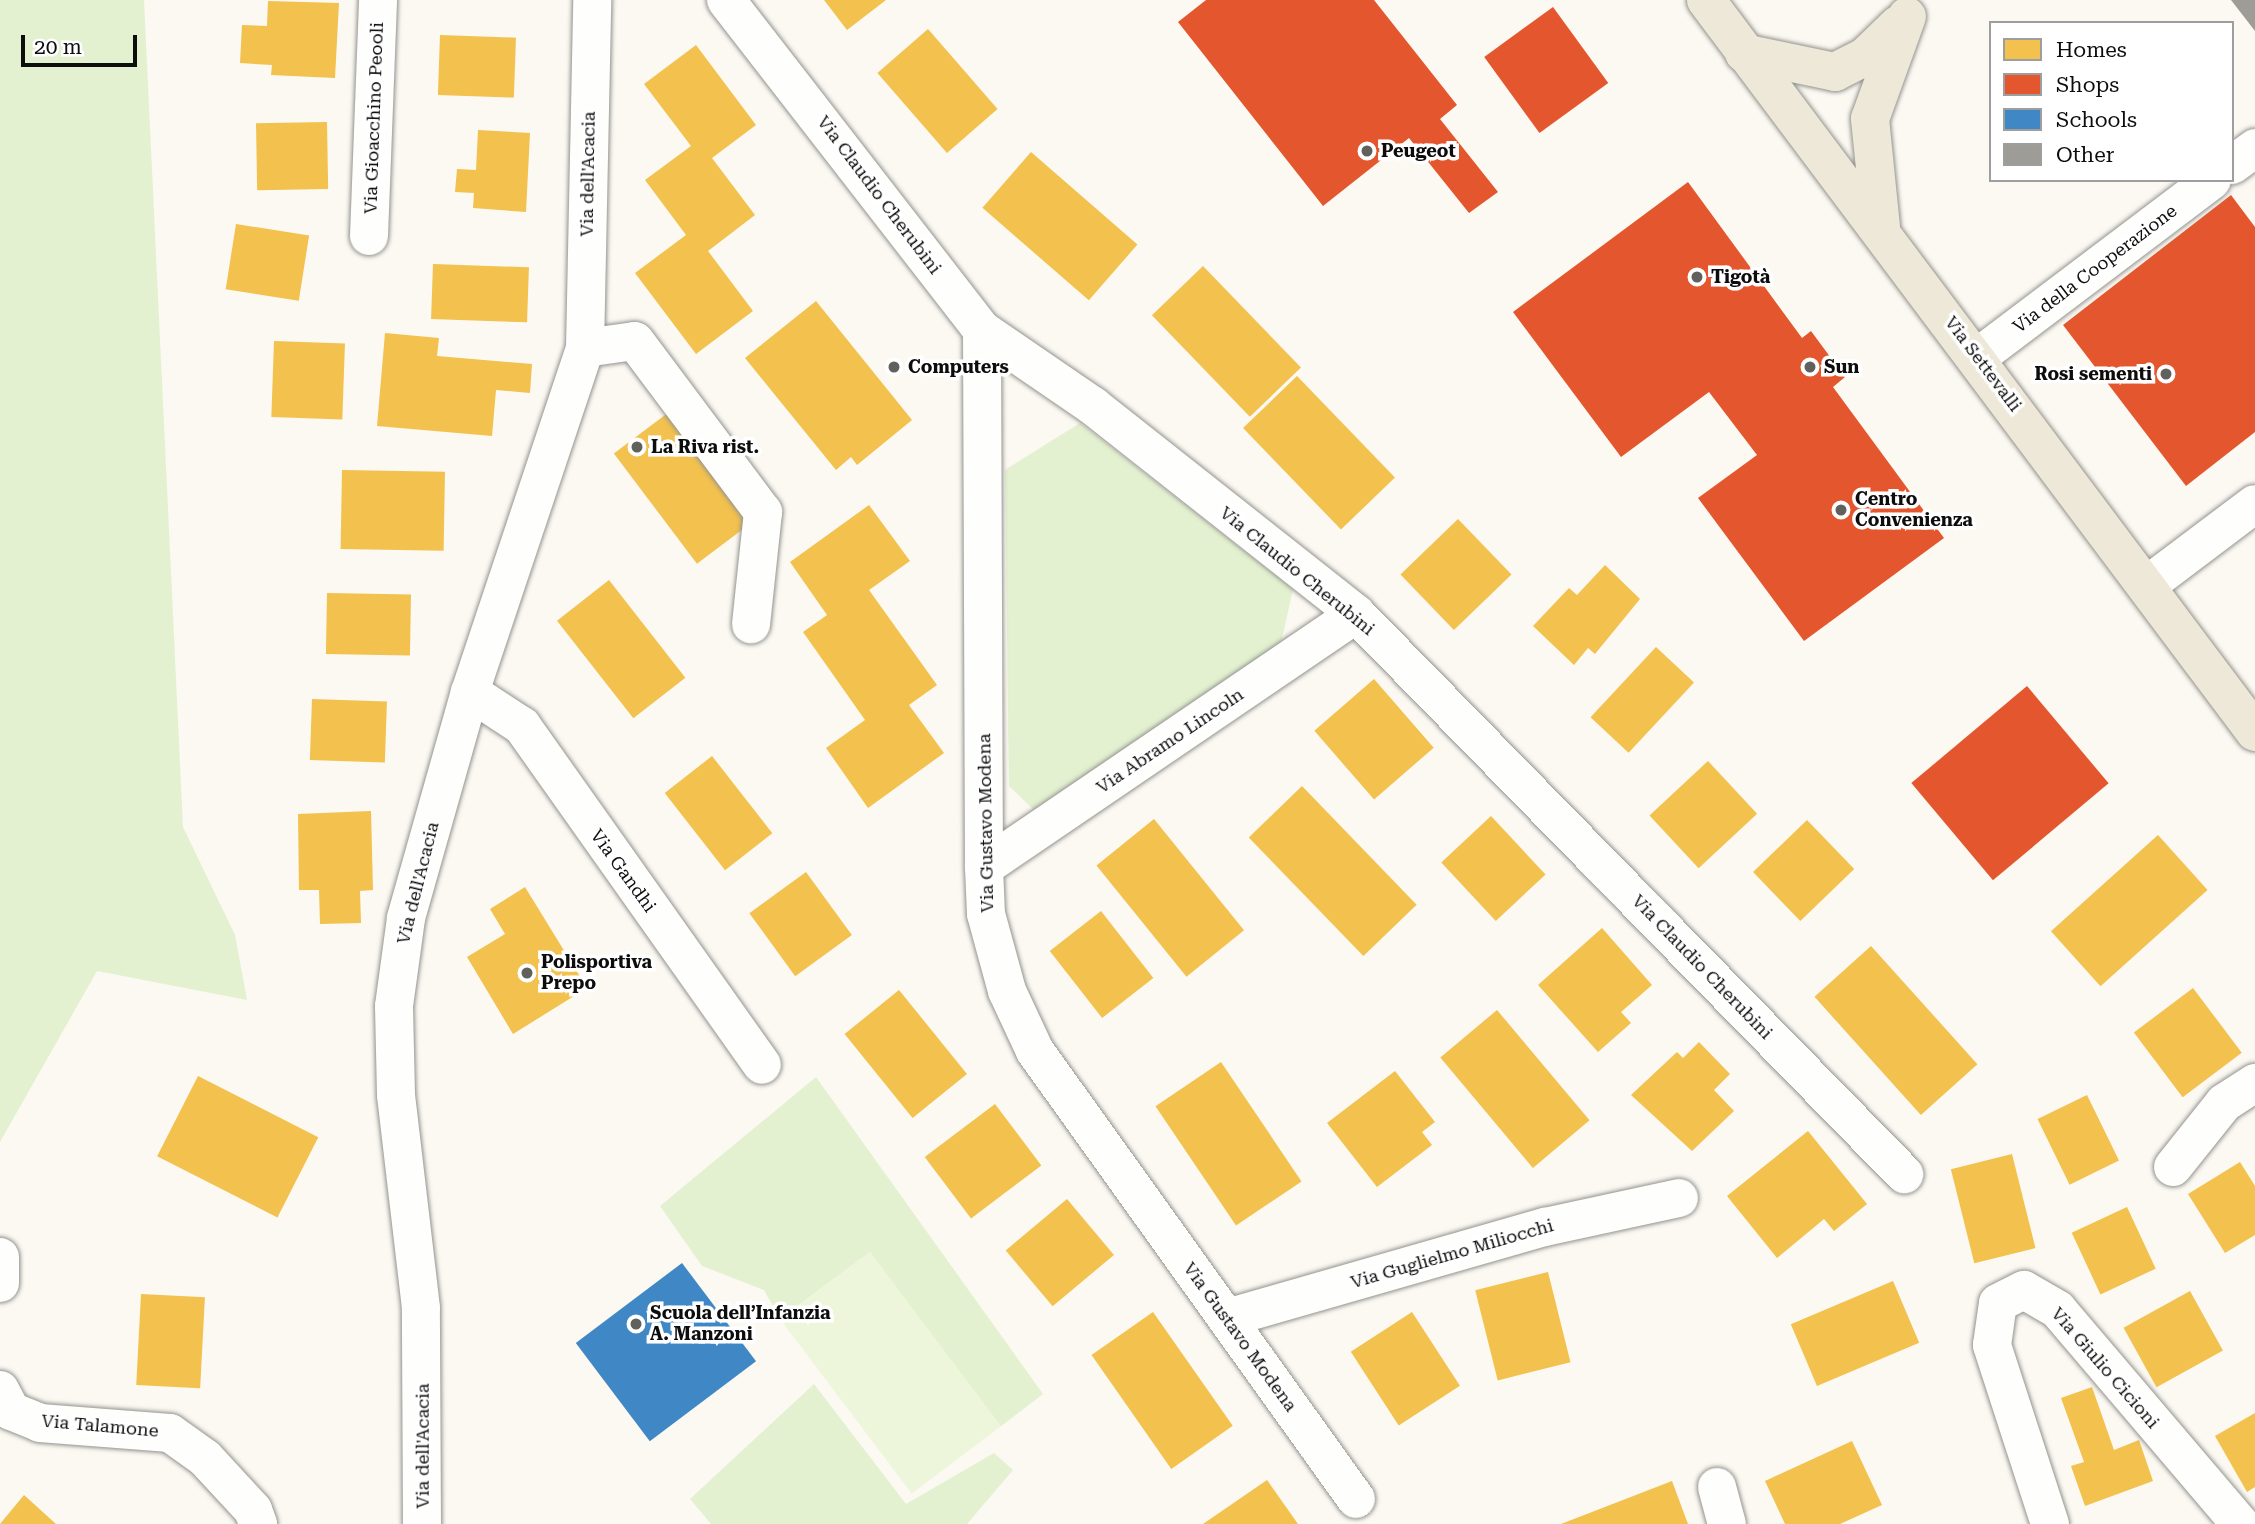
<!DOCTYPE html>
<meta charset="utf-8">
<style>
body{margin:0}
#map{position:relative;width:2255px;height:1524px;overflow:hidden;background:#fbf9f1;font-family:"Roboto Serif",serif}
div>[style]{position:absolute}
.green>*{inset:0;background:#e3f1d0}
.pitch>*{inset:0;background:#edf5da;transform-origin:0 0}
.homes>*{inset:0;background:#f2c14e;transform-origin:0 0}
.shops>*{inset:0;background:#e4572e;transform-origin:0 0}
.schools>*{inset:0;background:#3f88c5;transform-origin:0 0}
.building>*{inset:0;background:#9e9c97}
.roads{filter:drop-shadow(0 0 2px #949390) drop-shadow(0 0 2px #949390)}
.minor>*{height:38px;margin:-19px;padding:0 19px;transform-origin:19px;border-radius:19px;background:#fefefd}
.major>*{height:38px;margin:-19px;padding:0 19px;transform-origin:19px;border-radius:19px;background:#ede8d8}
.dots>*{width:19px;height:19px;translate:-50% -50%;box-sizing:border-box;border:4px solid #fff;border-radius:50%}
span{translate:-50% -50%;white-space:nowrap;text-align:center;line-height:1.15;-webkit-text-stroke:7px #fff;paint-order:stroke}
.street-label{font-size:18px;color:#0d0d0d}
.poi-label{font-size:18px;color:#0d0d0d;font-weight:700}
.left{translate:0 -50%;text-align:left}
.right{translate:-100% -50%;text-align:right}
.legend{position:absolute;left:1989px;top:21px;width:245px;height:161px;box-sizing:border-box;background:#fff;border:2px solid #9e9e9e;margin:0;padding:9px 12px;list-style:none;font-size:21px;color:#0d0d0d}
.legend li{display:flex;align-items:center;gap:14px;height:35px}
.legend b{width:35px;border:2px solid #9e9e9e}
.scale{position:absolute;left:21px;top:35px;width:116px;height:32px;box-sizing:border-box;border:4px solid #0d0d0d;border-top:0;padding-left:9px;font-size:21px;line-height:24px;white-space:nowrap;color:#0d0d0d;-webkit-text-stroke:5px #fff;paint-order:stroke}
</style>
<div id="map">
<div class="green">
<i style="clip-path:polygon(0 0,144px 0,183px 827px,235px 935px,247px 1000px,97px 971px,0 1142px)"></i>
<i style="clip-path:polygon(1080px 423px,1293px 589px,1281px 643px,1036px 812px,1009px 786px,1005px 470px)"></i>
<i style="clip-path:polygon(816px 1077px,1043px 1394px,1000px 1427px,870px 1252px,780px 1319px,764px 1290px,702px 1266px,660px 1206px)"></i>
<i style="clip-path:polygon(814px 1384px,906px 1504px,994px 1453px,1013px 1470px,967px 1524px,711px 1524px,690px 1499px)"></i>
</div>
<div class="pitch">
<i style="left:870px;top:1252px;width:218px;height:112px;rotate:53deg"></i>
</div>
<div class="homes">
<i style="clip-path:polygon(824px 0,886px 0,847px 30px)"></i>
<i style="clip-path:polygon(268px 1px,339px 3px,335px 78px,271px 75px,272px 65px,240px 63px,242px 25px,267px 26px)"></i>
<i style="left:928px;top:29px;width:106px;height:67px;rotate:49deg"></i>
<i style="left:440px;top:35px;width:76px;height:60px;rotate:2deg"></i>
<i style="clip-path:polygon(696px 45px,756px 125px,712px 158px,755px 215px,708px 251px,753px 311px,696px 354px,635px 273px,686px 235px,645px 180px,691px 146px,644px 84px)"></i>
<i style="left:327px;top:122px;width:67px;height:71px;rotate:89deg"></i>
<i style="clip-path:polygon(478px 130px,530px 133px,526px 212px,473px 208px,474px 193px,455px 192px,457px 169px,476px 170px)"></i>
<i style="left:1031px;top:152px;width:141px;height:74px;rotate:41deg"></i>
<i style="left:236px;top:224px;width:74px;height:66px;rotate:9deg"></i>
<i style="left:433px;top:264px;width:96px;height:55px;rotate:2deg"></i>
<i style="left:1203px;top:266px;width:141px;height:71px;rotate:46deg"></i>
<i style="clip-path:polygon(816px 301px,912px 420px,857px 465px,851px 457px,836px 470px,745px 358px)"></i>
<i style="clip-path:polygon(385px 333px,439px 338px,437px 356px,532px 364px,530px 393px,496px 390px,492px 436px,377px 426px)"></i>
<i style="left:274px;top:341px;width:71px;height:76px;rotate:2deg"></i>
<i style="left:1297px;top:376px;width:141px;height:75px;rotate:46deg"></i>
<i style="left:669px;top:412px;width:138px;height:69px;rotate:53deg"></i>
<i style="left:342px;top:470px;width:103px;height:79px;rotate:1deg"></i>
<i style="clip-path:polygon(869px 505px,910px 561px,869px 590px,937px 685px,909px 705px,944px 753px,868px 808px,826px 748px,865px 720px,803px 632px,827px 615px,790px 562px)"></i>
<i style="left:1458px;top:519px;width:77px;height:80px;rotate:46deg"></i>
<i style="clip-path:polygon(1605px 565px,1640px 599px,1595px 654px,1588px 648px,1574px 665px,1533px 626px,1569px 588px,1577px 595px)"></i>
<i style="left:609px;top:580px;width:124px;height:66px;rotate:52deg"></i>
<i style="left:327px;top:593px;width:84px;height:61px;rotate:1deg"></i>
<i style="left:1656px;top:647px;width:52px;height:96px;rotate:43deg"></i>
<i style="left:1374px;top:679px;width:91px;height:79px;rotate:49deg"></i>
<i style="left:312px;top:699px;width:75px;height:61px;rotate:2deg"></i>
<i style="left:712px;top:756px;width:98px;height:60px;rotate:52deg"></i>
<i style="left:1708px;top:761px;width:72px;height:80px;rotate:47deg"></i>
<i style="left:1302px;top:786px;width:165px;height:74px;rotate:46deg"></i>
<i style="clip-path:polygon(371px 811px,373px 890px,360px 891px,361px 923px,320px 924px,319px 890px,299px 890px,298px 814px)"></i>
<i style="left:1491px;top:816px;width:80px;height:68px;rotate:47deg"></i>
<i style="left:1154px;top:819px;width:143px;height:74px;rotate:51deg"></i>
<i style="left:1807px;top:820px;width:68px;height:75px;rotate:46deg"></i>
<i style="left:2158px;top:835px;width:74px;height:144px;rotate:48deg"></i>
<i style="left:806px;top:872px;width:78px;height:70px;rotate:54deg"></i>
<i style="clip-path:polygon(525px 887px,587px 988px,513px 1034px,467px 957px,505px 934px,490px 909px)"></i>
<i style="left:1101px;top:911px;width:85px;height:65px;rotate:52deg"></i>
<i style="clip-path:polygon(1602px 928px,1652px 985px,1621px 1012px,1631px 1023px,1598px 1052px,1538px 985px)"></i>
<i style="left:1871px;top:946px;width:159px;height:76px;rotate:48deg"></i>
<i style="left:2193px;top:988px;width:81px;height:74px;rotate:53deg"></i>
<i style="left:899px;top:990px;width:108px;height:70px;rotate:51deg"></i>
<i style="left:1497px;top:1010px;width:144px;height:74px;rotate:50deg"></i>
<i style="clip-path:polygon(1699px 1042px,1730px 1074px,1714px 1090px,1734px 1111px,1692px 1151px,1631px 1095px,1677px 1052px,1683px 1058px)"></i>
<i style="left:1221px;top:1062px;width:144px;height:79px;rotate:56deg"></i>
<i style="clip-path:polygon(1395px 1071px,1435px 1122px,1422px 1132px,1432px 1145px,1377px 1187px,1327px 1123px)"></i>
<i style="left:198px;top:1076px;width:135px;height:90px;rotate:27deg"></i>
<i style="left:2087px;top:1095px;width:73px;height:55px;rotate:64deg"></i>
<i style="left:995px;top:1104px;width:77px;height:88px;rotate:53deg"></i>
<i style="clip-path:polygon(1808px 1131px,1867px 1204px,1834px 1231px,1824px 1219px,1777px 1258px,1727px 1196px)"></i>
<i style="left:2012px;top:1154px;width:97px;height:63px;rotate:76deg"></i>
<i style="clip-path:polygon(2240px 1162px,2255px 1186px,2255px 1235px,2225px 1253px,2188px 1194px)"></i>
<i style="left:1067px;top:1199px;width:73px;height:80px;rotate:50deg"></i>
<i style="left:2127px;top:1207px;width:68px;height:61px;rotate:65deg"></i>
<i style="left:1548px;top:1272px;width:93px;height:75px;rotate:76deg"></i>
<i style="left:1893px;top:1281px;width:67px;height:111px;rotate:67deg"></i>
<i style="left:2190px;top:1291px;width:68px;height:76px;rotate:61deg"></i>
<i style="left:141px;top:1294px;width:64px;height:91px;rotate:3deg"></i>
<i style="left:1153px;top:1312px;width:139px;height:75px;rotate:55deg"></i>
<i style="left:1412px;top:1312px;width:88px;height:73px;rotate:57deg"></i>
<i style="clip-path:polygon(2092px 1387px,2114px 1450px,2139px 1440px,2153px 1481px,2085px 1506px,2071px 1466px,2084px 1462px,2061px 1398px)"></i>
<i style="clip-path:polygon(2255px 1413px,2255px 1487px,2247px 1492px,2215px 1436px)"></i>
<i style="clip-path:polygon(1852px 1441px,1882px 1505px,1840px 1524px,1785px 1524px,1765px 1481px)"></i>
<i style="clip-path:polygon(1267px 1480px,1298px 1524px,1203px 1524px)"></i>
<i style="clip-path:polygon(1672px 1481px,1688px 1524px,1561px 1524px)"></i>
<i style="clip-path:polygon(24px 1495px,56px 1524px,0 1524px)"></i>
</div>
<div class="shops">
<i style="clip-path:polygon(1206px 0,1374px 0,1457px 105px,1440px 119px,1498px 192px,1469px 213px,1409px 138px,1323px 206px,1178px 22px)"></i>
<i style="left:1553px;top:7px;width:94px;height:85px;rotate:54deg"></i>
<i style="clip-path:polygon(1688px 182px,1802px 338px,1811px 331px,1845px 377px,1833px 387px,1944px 538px,1804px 641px,1698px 498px,1757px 455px,1709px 392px,1621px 457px,1513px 312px)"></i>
<i style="clip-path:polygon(2231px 195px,2255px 227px,2255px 432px,2186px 486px,2063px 325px)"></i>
<i style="left:2027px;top:686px;width:127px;height:151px;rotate:50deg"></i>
</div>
<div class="schools">
<i style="left:682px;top:1263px;width:123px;height:133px;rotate:53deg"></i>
</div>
<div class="building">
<i style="clip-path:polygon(2231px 0,2255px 0,2255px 31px)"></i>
</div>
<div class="roads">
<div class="minor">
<i style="left:726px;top:0;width:418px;rotate:52.2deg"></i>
<i style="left:982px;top:330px;width:135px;rotate:34.4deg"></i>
<i style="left:1093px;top:406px;width:335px;rotate:38.3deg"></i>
<i style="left:1356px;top:614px;width:784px;rotate:45.62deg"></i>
<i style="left:2232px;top:165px;width:29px;rotate:-36deg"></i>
<i style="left:369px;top:236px;width:236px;rotate:-87.8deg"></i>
<i style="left:982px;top:330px;width:537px;rotate:89.79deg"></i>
<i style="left:984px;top:867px;width:47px;rotate:87.6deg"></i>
<i style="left:986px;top:914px;width:80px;rotate:74.7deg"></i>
<i style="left:1007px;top:991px;width:66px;rotate:65deg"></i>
<i style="left:1035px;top:1051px;width:551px;rotate:54.38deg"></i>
<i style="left:585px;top:348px;width:50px;rotate:-8deg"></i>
<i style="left:635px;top:341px;width:214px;rotate:53.2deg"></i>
<i style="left:763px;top:512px;width:113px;rotate:96.1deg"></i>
<i style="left:1978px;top:357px;width:293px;rotate:-37.1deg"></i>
<i style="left:2146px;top:586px;width:136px;rotate:-37deg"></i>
<i style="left:470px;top:692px;width:62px;rotate:33.2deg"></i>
<i style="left:522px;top:726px;width:415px;rotate:54.7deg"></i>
<i style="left:984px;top:867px;width:450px;rotate:-34.2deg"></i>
<i style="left:2173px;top:1167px;width:82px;rotate:-51.4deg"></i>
<i style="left:2224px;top:1103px;width:37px;rotate:-33deg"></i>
<i style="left:0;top:1283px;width:26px;rotate:-90deg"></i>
<i style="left:1227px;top:1318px;width:331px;rotate:-16deg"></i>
<i style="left:1545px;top:1227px;width:137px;rotate:-12.2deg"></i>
<i style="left:0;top:1390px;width:24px;rotate:62deg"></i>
<i style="left:11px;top:1411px;width:31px;rotate:22deg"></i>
<i style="left:40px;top:1423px;width:130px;rotate:4.4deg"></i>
<i style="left:170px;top:1433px;width:43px;rotate:35.5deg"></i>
<i style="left:205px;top:1458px;width:71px;rotate:47.3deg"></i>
<i style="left:253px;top:1510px;width:15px;rotate:70deg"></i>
<i style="left:1717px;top:1487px;width:38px;rotate:75deg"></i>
<i style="left:422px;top:1524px;width:216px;rotate:-90.3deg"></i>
<i style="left:421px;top:1308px;width:214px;rotate:-96.7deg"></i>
<i style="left:396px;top:1095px;width:89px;rotate:-91.3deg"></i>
<i style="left:394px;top:1006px;width:89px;rotate:-82.2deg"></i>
<i style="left:406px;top:918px;width:235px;rotate:-74.2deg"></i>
<i style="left:470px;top:692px;width:363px;rotate:-71.5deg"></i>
<i style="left:585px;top:348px;width:348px;rotate:-88.8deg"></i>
<i style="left:2050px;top:1524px;width:188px;rotate:-108deg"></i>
<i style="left:1992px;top:1345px;width:42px;rotate:-81.9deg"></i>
<i style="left:1998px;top:1303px;width:29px;rotate:-27deg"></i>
<i style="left:2024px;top:1290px;width:39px;rotate:30deg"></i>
<i style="left:2058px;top:1310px;width:281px;rotate:49.6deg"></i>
</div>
<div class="major">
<i style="left:1706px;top:0;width:915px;rotate:53.13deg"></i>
<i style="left:1744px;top:53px;width:93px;rotate:11.8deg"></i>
<i style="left:1835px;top:72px;width:35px;rotate:-27deg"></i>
<i style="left:1866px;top:56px;width:45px;rotate:-44.1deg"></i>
<i style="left:1881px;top:227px;width:109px;rotate:-95.8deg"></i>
<i style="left:1870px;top:119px;width:109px;rotate:-70.2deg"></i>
</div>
</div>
<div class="dots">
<i style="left:1367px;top:151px;background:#60605d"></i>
<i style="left:1697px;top:277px;background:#60605d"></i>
<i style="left:894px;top:367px;background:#60605d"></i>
<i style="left:1810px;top:367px;background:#60605d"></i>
<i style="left:2166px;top:374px;background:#60605d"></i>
<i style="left:637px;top:447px;background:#60605d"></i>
<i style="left:1841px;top:510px;background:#60605d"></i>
<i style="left:527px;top:973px;background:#60605d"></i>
<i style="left:636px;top:1324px;background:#60605d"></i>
</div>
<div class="street-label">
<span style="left:374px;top:118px;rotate:-88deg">Via Gioacchino Peooli</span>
<span style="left:588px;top:174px;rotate:-89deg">Via dell'Acacia</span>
<span style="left:879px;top:195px;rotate:53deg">Via Claudio Cherubini</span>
<span style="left:2095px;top:269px;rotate:-37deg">Via della Cooperazione</span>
<span style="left:1983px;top:364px;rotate:53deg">Via Settevalli</span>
<span style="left:1297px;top:571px;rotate:39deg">Via Claudio Cherubini</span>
<span style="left:1170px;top:741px;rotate:-34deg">Via Abramo Lincoln</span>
<span style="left:986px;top:823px;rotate:-91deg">Via Gustavo Modena</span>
<span style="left:623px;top:871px;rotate:54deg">Via Gandhi</span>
<span style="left:418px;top:883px;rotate:-76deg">Via dell'Acacia</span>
<span style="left:1702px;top:967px;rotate:46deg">Via Claudio Cherubini</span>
<span style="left:1452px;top:1254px;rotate:-16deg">Via Guglielmo Miliocchi</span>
<span style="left:1240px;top:1337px;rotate:54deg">Via Gustavo Modena</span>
<span style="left:2105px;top:1368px;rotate:49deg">Via Giulio Cicioni</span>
<span style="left:100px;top:1426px;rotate:5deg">Via Talamone</span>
<span style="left:423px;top:1446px;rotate:-90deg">Via dell'Acacia</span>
</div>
<div class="poi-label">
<span class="left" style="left:1381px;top:151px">Peugeot</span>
<span class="left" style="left:1711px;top:277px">Tigotà</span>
<span class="left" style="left:908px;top:367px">Computers</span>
<span class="left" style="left:1824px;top:367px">Sun</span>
<span class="right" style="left:2152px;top:374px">Rosi sementi</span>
<span class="left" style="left:651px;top:447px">La Riva rist.</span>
<span class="left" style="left:1855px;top:510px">Centro<br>Convenienza</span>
<span class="left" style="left:541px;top:973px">Polisportiva<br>Prepo</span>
<span class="left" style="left:650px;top:1324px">Scuola dell’Infanzia<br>A. Manzoni</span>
</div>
<ul class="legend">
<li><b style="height:19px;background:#f2c14e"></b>Homes</li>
<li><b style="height:19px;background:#e4572e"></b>Shops</li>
<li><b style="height:19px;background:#3f88c5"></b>Schools</li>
<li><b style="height:19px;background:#9e9c97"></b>Other</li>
</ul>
<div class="scale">20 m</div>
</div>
